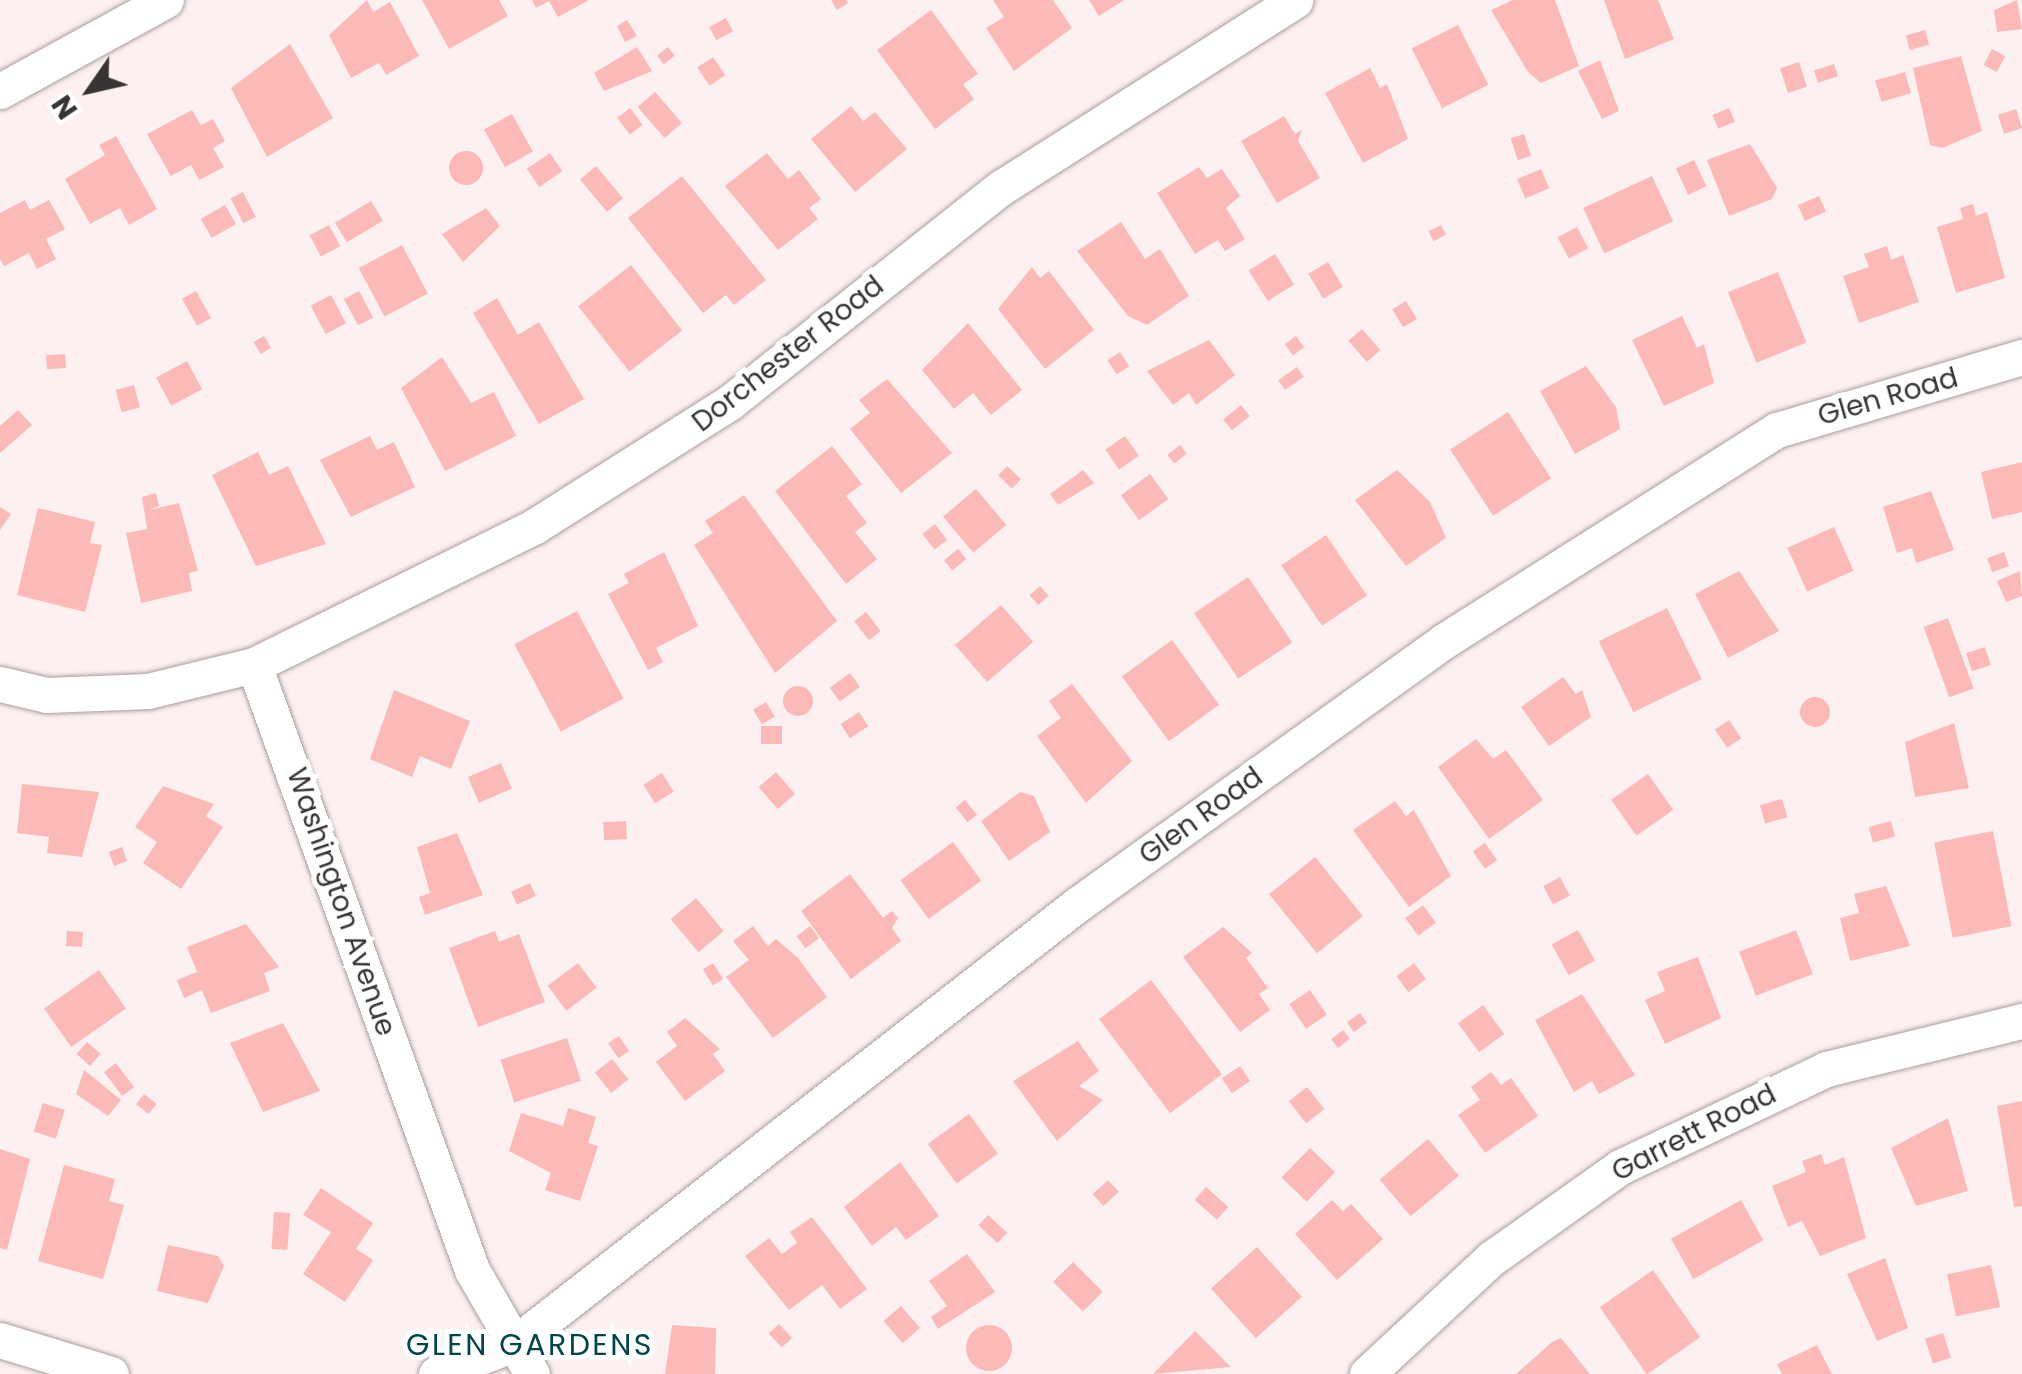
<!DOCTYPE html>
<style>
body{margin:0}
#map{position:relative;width:2022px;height:1374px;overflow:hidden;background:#fdf0f0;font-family:Poppins,sans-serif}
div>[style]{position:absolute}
.building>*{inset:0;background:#fbbab8;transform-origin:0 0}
.round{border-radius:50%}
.roads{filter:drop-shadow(0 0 2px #aa9e9e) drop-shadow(0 0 2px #aa9e9e)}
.street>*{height:35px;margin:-17.5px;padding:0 17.5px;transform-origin:17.5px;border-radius:17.5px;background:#fff}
span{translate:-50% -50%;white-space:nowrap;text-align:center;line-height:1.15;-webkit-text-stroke:10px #fff;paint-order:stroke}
.street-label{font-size:28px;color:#393434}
.neighbourhood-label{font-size:30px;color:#004548;letter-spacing:2.5px}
.north{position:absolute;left:40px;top:40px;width:100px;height:100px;-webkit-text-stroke:8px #fff;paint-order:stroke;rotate:236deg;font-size:28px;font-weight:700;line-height:40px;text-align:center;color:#393434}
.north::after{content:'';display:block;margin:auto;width:35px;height:45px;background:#393434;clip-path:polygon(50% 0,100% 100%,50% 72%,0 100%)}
</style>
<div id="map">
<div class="building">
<i style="clip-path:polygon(367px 0,373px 12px,390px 2px,419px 56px,386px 75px,379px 63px,351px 78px,329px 35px)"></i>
<i style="clip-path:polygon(422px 0,499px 0,508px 16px,449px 49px)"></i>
<i style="clip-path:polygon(532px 0,589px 0,558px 17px,549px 1px,536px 8px)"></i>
<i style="clip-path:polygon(831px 0,846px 0,848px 3px,837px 10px)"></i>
<i style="clip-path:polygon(993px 0,1053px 0,1072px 28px,1014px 71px,986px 28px,1004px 17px)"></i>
<i style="clip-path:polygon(1089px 0,1124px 0,1099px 16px)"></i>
<i style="clip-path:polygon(1513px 0,1555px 0,1579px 66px,1541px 83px,1528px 72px,1491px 10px)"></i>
<i style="clip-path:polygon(1604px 0,1658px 0,1674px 39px,1625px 59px)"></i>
<i style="clip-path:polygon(2017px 0,2022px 29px,1997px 32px,1994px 10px)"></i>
<i style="clip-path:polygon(931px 10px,978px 74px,963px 84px,974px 99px,935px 129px,877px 50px)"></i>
<i style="left:726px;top:18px;width:15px;height:19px;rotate:62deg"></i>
<i style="clip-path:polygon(627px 20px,637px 36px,625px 42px,617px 26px)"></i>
<i style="left:1458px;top:25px;width:67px;height:52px;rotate:63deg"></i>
<i style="left:1925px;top:30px;width:15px;height:20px;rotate:74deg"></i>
<i style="clip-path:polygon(290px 44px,333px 118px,267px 157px,231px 88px)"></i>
<i style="clip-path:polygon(637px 47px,652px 71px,604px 91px,594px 73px)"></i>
<i style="left:668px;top:47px;width:11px;height:14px;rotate:52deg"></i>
<i style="left:1992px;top:49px;width:15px;height:18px;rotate:28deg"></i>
<i style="clip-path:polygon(1961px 56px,1982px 131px,1942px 148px,1930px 145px,1913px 68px)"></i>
<i style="left:713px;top:57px;width:22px;height:19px;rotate:56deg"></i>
<i style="clip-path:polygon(1600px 60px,1619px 111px,1602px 119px,1578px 71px)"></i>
<i style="left:1799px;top:62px;width:26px;height:20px;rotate:72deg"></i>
<i style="left:1834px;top:64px;width:13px;height:21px;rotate:72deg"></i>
<i style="clip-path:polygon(1370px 68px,1380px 88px,1387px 84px,1408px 139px,1363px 163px,1325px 93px)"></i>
<i style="left:1905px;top:72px;width:22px;height:31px;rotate:74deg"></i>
<i style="left:655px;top:92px;width:41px;height:23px;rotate:49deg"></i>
<i style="clip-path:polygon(851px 106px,863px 121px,875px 112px,907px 149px,855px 192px,811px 139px)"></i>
<i style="left:630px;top:108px;width:21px;height:16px;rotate:53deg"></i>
<i style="left:1729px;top:108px;width:15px;height:18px;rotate:67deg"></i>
<i style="left:2016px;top:109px;width:20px;height:19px;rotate:72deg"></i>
<i style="clip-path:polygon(192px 110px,201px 125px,213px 119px,225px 141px,213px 148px,224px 167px,199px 180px,191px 165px,171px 176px,147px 134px)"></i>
<i style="left:512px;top:114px;width:43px;height:32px;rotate:61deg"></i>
<i style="clip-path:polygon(1284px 116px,1295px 134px,1302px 130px,1298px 141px,1320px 178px,1277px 203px,1241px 141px)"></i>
<i style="left:1524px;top:134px;width:23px;height:14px;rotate:72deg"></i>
<i style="clip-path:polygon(116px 136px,157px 209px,129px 225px,120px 208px,90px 224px,65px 179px,105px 155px,99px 145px)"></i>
<i style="clip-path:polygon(1750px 144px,1777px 188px,1772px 199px,1729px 216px,1707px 160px)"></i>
<i class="round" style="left:449px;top:151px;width:34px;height:34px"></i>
<i style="left:550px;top:153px;width:22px;height:28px;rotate:56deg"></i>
<i style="clip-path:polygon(767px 153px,788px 179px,799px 170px,821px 199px,809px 208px,818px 219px,778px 250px,725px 186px)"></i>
<i style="left:1694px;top:160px;width:29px;height:20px;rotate:65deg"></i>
<i style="left:596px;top:166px;width:42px;height:21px;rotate:50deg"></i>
<i style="clip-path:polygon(1199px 167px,1207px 178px,1222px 169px,1240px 196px,1226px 208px,1245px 239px,1225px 251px,1218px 240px,1195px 254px,1157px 193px)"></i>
<i style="left:1541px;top:169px;width:21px;height:26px;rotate:67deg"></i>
<i style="clip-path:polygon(682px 176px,766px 280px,734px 305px,726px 295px,703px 313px,628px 218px)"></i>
<i style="left:1652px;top:176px;width:50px;height:76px;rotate:65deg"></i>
<i style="left:243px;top:192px;width:28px;height:14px;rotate:63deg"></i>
<i style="left:1819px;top:196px;width:17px;height:23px;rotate:66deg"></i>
<i style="clip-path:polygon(25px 200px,30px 210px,49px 200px,65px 229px,46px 239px,56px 259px,37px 269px,29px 253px,4px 266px,0 259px,0 213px)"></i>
<i style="left:371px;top:201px;width:23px;height:42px;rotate:59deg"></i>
<i style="clip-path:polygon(1973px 204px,1976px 216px,1987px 212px,2005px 278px,1956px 293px,1937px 227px,1963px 219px,1960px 208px)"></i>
<i style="left:225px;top:205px;width:22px;height:28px;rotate:60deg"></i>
<i style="clip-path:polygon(486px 208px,500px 226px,463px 262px,442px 234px)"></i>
<i style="clip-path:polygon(1121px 222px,1145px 259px,1160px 249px,1189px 296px,1147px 325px,1128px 316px,1077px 251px)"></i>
<i style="left:329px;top:225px;width:24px;height:22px;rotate:62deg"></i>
<i style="left:1441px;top:225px;width:11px;height:14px;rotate:63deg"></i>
<i style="left:1577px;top:227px;width:24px;height:22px;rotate:62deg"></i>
<i style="left:402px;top:245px;width:55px;height:49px;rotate:62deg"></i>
<i style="clip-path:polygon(1887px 246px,1891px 260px,1903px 255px,1919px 302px,1859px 323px,1843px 276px,1869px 267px,1864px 254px)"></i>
<i style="left:1275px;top:254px;width:36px;height:31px;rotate:58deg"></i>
<i style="left:1328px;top:262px;width:29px;height:23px;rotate:59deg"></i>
<i style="left:631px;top:265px;width:83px;height:67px;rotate:52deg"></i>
<i style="clip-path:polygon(1032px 267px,1040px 278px,1049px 271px,1094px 330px,1045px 369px,998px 309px)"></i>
<i style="left:1778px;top:272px;width:76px;height:54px;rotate:68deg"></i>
<i style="left:196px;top:291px;width:31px;height:16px;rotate:61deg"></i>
<i style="left:359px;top:291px;width:30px;height:17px;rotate:62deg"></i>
<i style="left:331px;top:295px;width:32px;height:23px;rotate:62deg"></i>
<i style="clip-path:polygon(497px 298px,518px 335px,539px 322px,584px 399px,539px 424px,473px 313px)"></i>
<i style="left:1406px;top:301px;width:21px;height:16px;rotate:59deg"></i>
<i style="clip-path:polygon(1682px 316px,1697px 348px,1704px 344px,1714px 383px,1664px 406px,1632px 340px)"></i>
<i style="clip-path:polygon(968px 323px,1022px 390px,991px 415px,973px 393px,954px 409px,922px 370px)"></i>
<i style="left:1362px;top:329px;width:28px;height:18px;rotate:49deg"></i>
<i style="left:264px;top:336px;width:14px;height:12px;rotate:60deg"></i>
<i style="left:1296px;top:336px;width:14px;height:14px;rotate:54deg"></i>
<i style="clip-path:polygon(1209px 340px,1235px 375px,1196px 405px,1189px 393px,1173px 405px,1147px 371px)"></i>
<i style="left:1120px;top:352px;width:17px;height:15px;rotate:57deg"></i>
<i style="left:65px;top:354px;width:14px;height:19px;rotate:86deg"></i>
<i style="clip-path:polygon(442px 357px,471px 403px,494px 392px,516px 436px,445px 471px,401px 388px)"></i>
<i style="left:187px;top:361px;width:32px;height:35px;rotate:62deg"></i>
<i style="clip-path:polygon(1586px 366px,1616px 407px,1620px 429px,1575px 454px,1540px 391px)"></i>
<i style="left:1297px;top:367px;width:12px;height:23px;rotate:55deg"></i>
<i style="clip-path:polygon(887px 379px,952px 453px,901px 493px,850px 429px,870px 413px,859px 400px)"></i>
<i style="left:134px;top:385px;width:23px;height:19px;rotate:75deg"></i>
<i style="left:1241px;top:405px;width:14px;height:23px;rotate:51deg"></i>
<i style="clip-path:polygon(18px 410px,32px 425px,0 453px,0 426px)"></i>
<i style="left:1508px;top:412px;width:79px;height:69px;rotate:57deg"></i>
<i style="clip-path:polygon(370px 436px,377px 450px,394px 442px,415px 487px,351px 517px,320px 460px)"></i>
<i style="left:1125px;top:436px;width:24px;height:24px;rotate:55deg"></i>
<i style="left:1180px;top:445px;width:11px;height:16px;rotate:52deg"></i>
<i style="clip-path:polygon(832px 446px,862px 484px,846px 496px,867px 523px,855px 532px,877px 559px,846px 584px,775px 491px)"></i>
<i style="clip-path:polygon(258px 452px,269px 475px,288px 466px,326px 544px,256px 566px,212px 475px)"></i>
<i style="clip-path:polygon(2022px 462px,2022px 512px,1992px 519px,1981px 472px)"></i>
<i style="left:1007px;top:466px;width:19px;height:13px;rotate:43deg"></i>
<i style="clip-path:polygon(1083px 470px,1094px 483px,1058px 505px,1050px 494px)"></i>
<i style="clip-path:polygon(1397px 470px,1430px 502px,1446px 538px,1406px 566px,1355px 500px)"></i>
<i style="left:1150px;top:474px;width:31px;height:36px;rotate:54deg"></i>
<i style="left:976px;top:489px;width:47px;height:43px;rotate:50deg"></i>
<i style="clip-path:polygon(1931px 491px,1954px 550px,1916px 563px,1912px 548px,1897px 553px,1883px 507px)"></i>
<i style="clip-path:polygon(156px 493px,159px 506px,149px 510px,179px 503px,198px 571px,189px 573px,192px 591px,141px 603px,126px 533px,147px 529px,142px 497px)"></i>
<i style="clip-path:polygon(744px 495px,837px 621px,775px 673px,694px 545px,713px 533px,705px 521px)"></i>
<i style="clip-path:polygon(0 507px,11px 514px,0 530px)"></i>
<i style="clip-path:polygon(38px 508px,95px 522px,90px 543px,102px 545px,85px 612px,17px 595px)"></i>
<i style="left:935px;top:524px;width:20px;height:16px;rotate:53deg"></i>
<i style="left:1834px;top:527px;width:48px;height:51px;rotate:66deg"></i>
<i style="left:1326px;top:535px;width:73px;height:54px;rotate:56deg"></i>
<i style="left:958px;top:549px;width:13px;height:18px;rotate:51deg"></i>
<i style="clip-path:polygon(664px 552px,698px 626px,656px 648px,663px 662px,648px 670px,608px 594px,629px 583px,624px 574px)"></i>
<i style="left:2004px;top:552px;width:15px;height:18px;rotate:70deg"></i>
<i style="clip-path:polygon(1739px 571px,1779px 631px,1728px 658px,1695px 594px)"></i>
<i style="clip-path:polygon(2020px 571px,2022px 596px,2006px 602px,1997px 581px)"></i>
<i style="left:1248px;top:577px;width:79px;height:65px;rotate:56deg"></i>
<i style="left:1040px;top:586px;width:13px;height:14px;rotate:48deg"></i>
<i style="left:1001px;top:605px;width:49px;height:61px;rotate:49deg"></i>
<i style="left:1667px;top:608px;width:79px;height:76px;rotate:64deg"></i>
<i style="left:577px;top:611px;width:99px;height:71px;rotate:62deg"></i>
<i style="left:866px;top:612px;width:24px;height:15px;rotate:52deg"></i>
<i style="left:1948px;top:618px;width:75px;height:26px;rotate:70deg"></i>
<i style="left:1172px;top:640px;width:80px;height:62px;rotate:54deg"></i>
<i style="left:1985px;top:647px;width:19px;height:20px;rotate:72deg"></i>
<i style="left:850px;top:673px;width:17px;height:25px;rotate:54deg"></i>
<i style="clip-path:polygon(1563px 677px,1576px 694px,1582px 690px,1591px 717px,1549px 746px,1521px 707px)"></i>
<i style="clip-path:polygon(1072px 684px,1132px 761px,1086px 803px,1037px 736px,1061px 718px,1049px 701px)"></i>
<i class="round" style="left:783px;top:686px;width:30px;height:30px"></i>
<i style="clip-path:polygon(394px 690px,470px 721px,451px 769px,420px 756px,412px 777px,370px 759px)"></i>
<i class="round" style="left:1800px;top:697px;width:30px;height:30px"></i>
<i style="left:766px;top:702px;width:17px;height:15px;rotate:59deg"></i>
<i style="left:859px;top:712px;width:17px;height:22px;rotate:57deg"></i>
<i style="left:1729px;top:720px;width:22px;height:17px;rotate:56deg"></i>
<i style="clip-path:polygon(1954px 723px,1969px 788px,1915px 797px,1905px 742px)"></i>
<i style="left:761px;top:726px;width:21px;height:18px"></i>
<i style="clip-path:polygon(1476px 739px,1493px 759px,1506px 750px,1543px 800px,1489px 839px,1438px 767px)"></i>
<i style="left:501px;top:763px;width:28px;height:36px;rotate:67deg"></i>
<i style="left:776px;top:772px;width:29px;height:23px;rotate:49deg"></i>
<i style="left:662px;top:773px;width:22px;height:22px;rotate:58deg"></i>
<i style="left:1648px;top:774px;width:44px;height:45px;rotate:55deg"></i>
<i style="clip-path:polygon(22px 784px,99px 792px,82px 857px,47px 853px,49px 837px,17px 833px)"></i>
<i style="clip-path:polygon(163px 786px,214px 804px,206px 816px,223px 827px,181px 889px,143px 863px,157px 842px,135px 827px)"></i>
<i style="clip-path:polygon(1020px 792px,1034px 796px,1050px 832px,1009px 861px,981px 821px)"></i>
<i style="left:1782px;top:799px;width:19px;height:23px;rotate:74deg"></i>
<i style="left:965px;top:800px;width:19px;height:12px;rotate:51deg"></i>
<i style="clip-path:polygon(1395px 801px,1406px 816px,1414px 810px,1451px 876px,1409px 907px,1353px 830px)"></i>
<i style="left:626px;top:821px;width:18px;height:23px;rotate:87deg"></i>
<i style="left:1891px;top:821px;width:16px;height:23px;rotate:75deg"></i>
<i style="left:1993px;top:831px;width:97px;height:60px;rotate:79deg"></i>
<i style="clip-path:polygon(457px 833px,483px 895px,425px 915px,419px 897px,430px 893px,417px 847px)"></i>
<i style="left:953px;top:842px;width:48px;height:65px;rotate:54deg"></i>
<i style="left:1485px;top:843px;width:21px;height:15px;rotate:55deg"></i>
<i style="left:122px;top:847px;width:15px;height:14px;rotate:70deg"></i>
<i style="left:1315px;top:857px;width:76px;height:59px;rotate:51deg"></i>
<i style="clip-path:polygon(850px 874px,883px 918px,892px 911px,898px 918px,892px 928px,901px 941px,851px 979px,801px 911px)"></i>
<i style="left:1560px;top:877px;width:21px;height:19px;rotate:62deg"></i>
<i style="left:530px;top:883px;width:14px;height:21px;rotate:65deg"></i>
<i style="clip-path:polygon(1886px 886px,1910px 946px,1850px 961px,1840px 918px,1859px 913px,1854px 894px)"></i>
<i style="left:696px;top:898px;width:43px;height:33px;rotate:50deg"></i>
<i style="left:1423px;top:905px;width:22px;height:22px;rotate:54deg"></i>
<i style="clip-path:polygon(246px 924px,279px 967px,264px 973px,270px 991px,211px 1013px,202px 990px,184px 998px,177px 980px,197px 972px,187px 947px)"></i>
<i style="clip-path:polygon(753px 926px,768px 946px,776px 939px,798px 958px,827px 997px,773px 1038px,726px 977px,749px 960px,733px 941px)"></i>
<i style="left:810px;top:926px;width:15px;height:17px;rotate:53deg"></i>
<i style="clip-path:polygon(1223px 927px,1252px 953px,1246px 958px,1268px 988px,1259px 994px,1270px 1010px,1240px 1032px,1183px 957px)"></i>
<i style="left:1578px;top:930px;width:35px;height:30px;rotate:61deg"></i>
<i style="left:1796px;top:930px;width:47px;height:61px;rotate:69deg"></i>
<i style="left:67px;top:931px;width:16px;height:15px;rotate:4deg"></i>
<i style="clip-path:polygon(495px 931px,499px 942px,519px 934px,545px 1002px,478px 1027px,449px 948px)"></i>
<i style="clip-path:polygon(1698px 957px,1721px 1018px,1665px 1044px,1645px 1000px,1665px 991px,1657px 972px)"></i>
<i style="left:578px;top:963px;width:31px;height:38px;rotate:53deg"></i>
<i style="left:713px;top:963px;width:19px;height:12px;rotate:58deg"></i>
<i style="left:1414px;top:963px;width:20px;height:22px;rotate:53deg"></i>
<i style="left:99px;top:970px;width:47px;height:67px;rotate:55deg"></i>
<i style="left:1151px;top:980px;width:118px;height:65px;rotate:53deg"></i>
<i style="left:1310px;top:990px;width:30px;height:25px;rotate:56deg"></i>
<i style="clip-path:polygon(1582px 994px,1635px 1075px,1599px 1094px,1592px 1081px,1574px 1092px,1535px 1020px)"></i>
<i style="left:1483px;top:1005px;width:36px;height:31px;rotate:54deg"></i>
<i style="left:1360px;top:1013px;width:12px;height:16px;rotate:55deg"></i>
<i style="clip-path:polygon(685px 1018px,720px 1049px,713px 1054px,725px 1071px,685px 1101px,656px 1062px,677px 1046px,667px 1032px)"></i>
<i style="clip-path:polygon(283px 1023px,320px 1091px,263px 1112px,230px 1043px)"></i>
<i style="left:1343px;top:1030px;width:11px;height:15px;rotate:52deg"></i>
<i style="left:619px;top:1036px;width:18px;height:13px;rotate:56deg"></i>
<i style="left:567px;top:1038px;width:45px;height:70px;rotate:72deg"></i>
<i style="clip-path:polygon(1078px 1041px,1099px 1071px,1079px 1086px,1103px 1100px,1057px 1141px,1013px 1081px)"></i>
<i style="left:87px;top:1042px;width:18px;height:16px;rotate:41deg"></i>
<i style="left:612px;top:1059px;width:26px;height:22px;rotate:51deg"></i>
<i style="left:116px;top:1063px;width:30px;height:15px;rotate:53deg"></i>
<i style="left:1240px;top:1066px;width:18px;height:22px;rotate:56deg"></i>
<i style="clip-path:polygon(84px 1070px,121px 1100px,108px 1116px,76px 1094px)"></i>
<i style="clip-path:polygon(1491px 1072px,1501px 1085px,1511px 1078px,1538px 1116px,1485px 1153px,1458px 1115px,1480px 1100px,1471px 1087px)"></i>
<i style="left:1307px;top:1087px;width:28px;height:23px;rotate:52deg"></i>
<i style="left:144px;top:1094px;width:16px;height:13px;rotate:38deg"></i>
<i style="clip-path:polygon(2022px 1101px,2022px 1206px,2014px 1207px,1997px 1106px)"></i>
<i style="left:43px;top:1103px;width:23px;height:30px;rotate:18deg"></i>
<i style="clip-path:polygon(568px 1108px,596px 1117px,588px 1143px,598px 1146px,580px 1201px,545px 1190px,551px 1173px,509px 1151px,521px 1113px,563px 1126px)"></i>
<i style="left:969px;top:1114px;width:49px;height:51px;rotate:54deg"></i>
<i style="clip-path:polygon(1948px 1118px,1968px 1191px,1916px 1206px,1891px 1148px)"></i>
<i style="left:1428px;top:1139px;width:48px;height:63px;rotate:50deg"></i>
<i style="left:1310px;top:1148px;width:35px;height:41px;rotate:44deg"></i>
<i style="clip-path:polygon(0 1149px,30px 1159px,7px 1250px,0 1248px)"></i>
<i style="clip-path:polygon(1821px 1154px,1825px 1165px,1844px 1157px,1866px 1238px,1820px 1256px,1802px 1221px,1788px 1227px,1772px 1186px,1806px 1172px,1802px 1161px)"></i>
<i style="clip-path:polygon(900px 1162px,939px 1216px,906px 1240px,896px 1227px,872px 1246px,844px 1207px)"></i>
<i style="clip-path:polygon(64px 1165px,115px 1179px,109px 1201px,124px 1205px,103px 1279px,38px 1261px)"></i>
<i style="left:1108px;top:1180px;width:16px;height:21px;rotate:47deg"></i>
<i style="left:1206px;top:1187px;width:30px;height:17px;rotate:42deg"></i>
<i style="clip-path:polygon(321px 1188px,373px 1223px,356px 1249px,373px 1260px,345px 1302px,303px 1274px,331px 1232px,303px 1215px)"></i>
<i style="clip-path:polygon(1332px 1200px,1343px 1211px,1351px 1204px,1383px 1239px,1337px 1280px,1295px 1234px)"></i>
<i style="left:1741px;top:1200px;width:46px;height:80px;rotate:61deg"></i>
<i style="left:274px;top:1212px;width:16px;height:37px;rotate:4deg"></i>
<i style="left:988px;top:1215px;width:26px;height:14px;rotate:43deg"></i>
<i style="clip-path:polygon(812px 1217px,867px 1289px,840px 1309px,822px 1285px,789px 1310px,745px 1256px,769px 1238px,782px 1254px,797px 1243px,790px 1232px)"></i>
<i style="clip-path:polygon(168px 1245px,218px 1256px,224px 1266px,208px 1303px,157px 1291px)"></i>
<i style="left:1257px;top:1247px;width:67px;height:62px;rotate:48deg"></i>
<i style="clip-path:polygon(967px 1254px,995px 1292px,938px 1329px,931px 1317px,947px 1306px,929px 1281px)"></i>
<i style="clip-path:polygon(1885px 1258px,1908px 1328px,1877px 1341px,1847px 1274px)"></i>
<i style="left:1073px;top:1262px;width:42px;height:28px;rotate:45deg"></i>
<i style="left:1991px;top:1265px;width:43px;height:45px;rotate:78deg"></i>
<i style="left:1653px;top:1270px;width:82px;height:65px;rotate:55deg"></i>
<i style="left:901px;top:1306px;width:29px;height:23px;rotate:49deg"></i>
<i style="left:779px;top:1324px;width:19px;height:14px;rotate:47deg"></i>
<i style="clip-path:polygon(672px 1325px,716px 1328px,715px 1374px,665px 1374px)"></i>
<i class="round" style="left:966px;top:1325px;width:46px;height:46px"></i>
<i style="clip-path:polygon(1195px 1331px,1231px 1367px,1153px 1374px,1191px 1335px)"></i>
<i style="left:1943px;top:1333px;width:26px;height:19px;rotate:72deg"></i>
<i style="clip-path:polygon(1561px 1338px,1590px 1374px,1516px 1374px,1552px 1342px)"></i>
<i style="clip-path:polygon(1817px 1345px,1832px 1374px,1782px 1374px,1777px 1364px)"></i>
</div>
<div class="roads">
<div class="street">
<i style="left:0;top:91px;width:189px;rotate:-28.7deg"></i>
<i style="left:254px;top:665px;width:643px;rotate:70.18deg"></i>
<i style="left:472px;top:1270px;width:120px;rotate:60deg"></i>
<i style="left:0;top:684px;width:48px;rotate:13.2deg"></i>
<i style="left:47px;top:695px;width:101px;rotate:-2.3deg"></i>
<i style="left:148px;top:691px;width:109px;rotate:-13.8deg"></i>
<i style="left:254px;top:665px;width:313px;rotate:-26.3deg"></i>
<i style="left:535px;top:526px;width:230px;rotate:-32.4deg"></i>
<i style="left:729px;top:403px;width:348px;rotate:-38.4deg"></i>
<i style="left:1002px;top:187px;width:348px;rotate:-32.5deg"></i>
<i style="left:0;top:1340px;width:116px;rotate:17deg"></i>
<i style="left:436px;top:1374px;width:84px;rotate:-21deg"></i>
<i style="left:514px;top:1344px;width:715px;rotate:-37.96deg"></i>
<i style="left:1078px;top:904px;width:451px;rotate:-35.7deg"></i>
<i style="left:1444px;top:641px;width:394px;rotate:-32.4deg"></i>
<i style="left:1777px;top:430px;width:256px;rotate:-16.6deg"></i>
<i style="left:1367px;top:1374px;width:171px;rotate:-42.9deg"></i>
<i style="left:1492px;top:1258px;width:157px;rotate:-35.4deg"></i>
<i style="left:1620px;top:1167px;width:228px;rotate:-25.4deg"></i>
<i style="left:1826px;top:1069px;width:202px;rotate:-13.8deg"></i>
</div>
</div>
<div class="street-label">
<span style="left:788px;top:354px;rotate:-38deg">Dorchester Road</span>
<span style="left:1888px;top:397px;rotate:-16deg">Glen Road</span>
<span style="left:1201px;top:816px;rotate:-36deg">Glen Road</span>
<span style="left:341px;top:902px;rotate:71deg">Washington Avenue</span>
<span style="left:1694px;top:1133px;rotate:-27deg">Garrett Road</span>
</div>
<div class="neighbourhood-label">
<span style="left:530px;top:1345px">GLEN GARDENS</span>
</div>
<div class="north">N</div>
</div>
